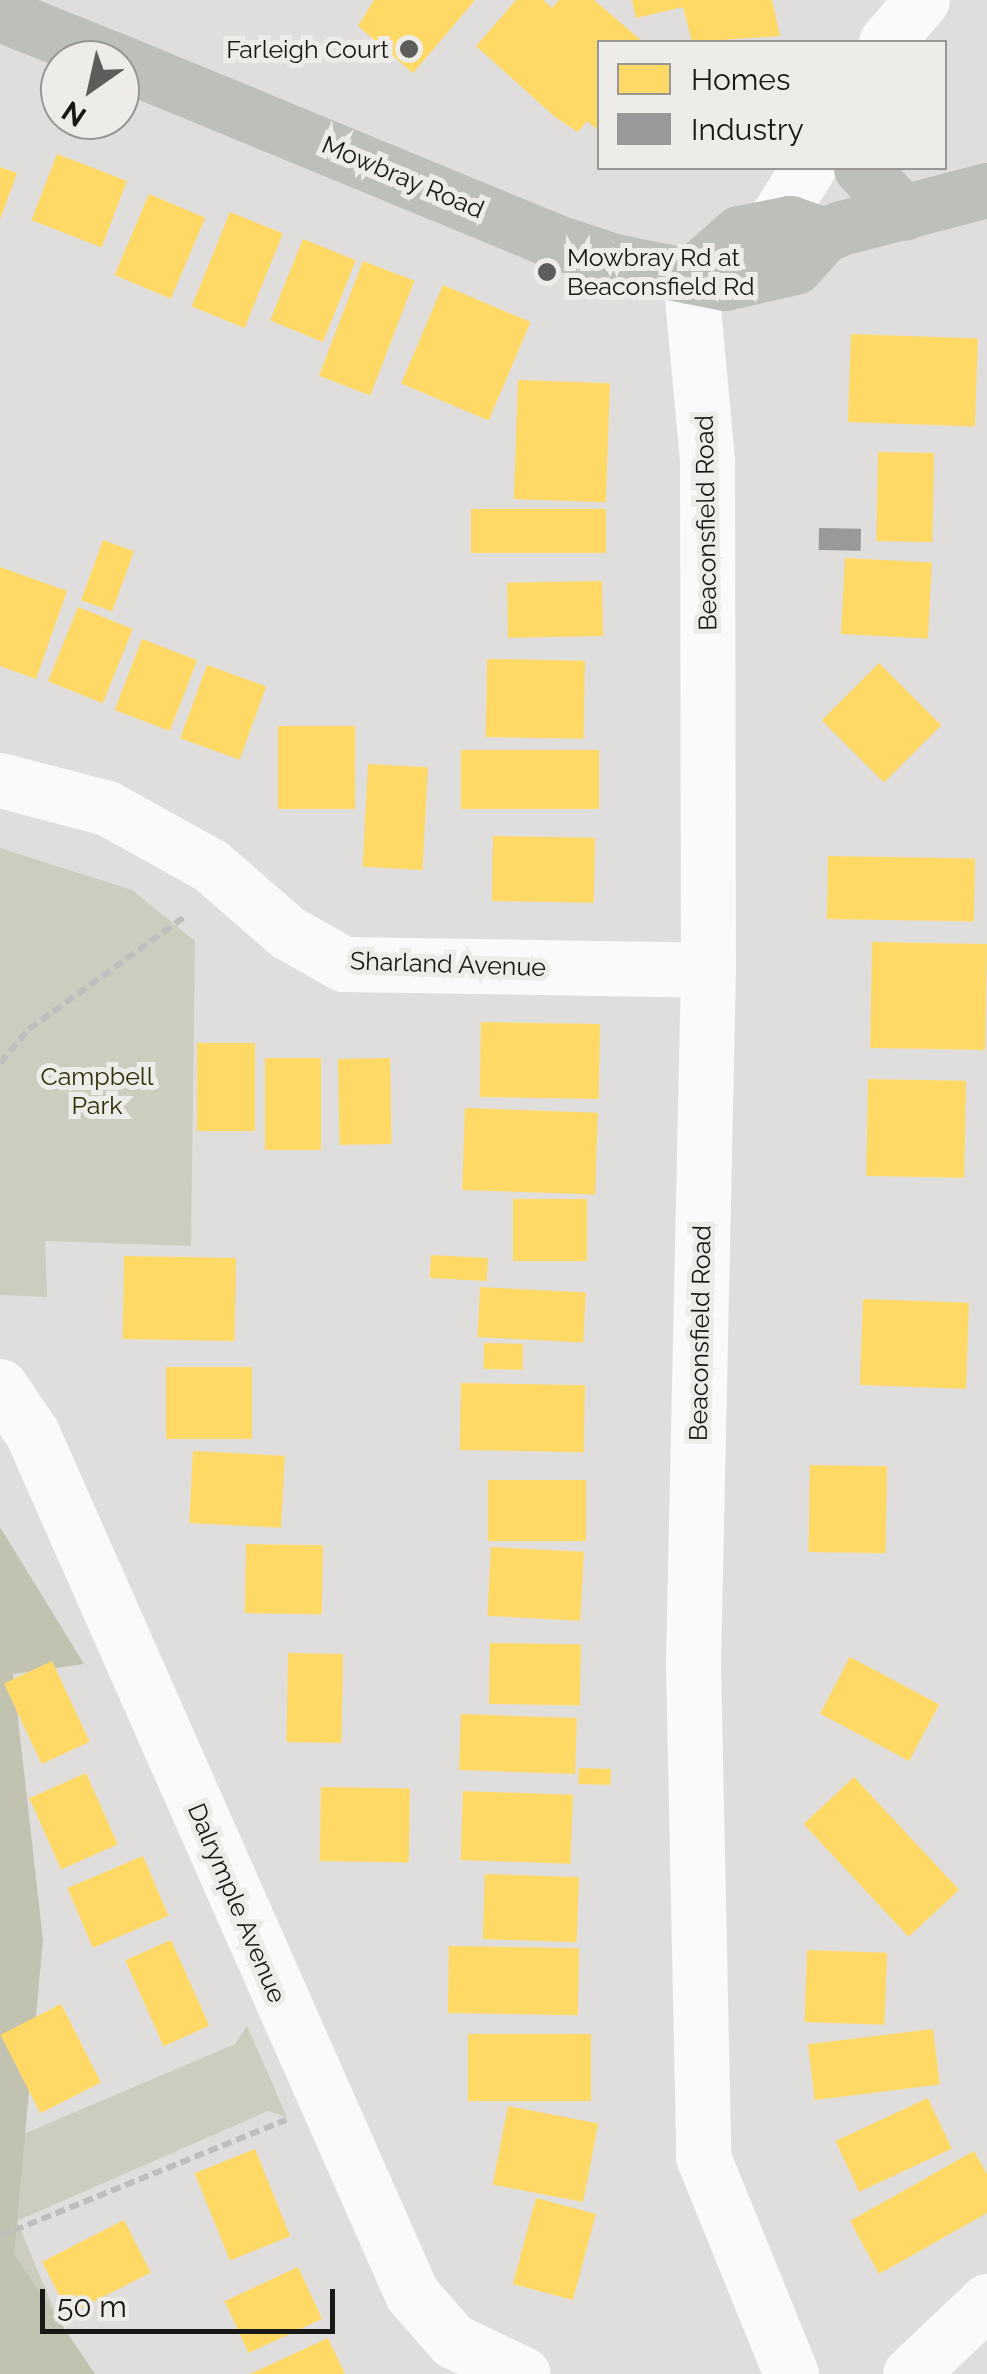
<!DOCTYPE html>
<style>
body{margin:0}
#map{position:relative;width:987px;height:2374px;overflow:hidden;background:#e0dedc;font-family:Raleway,sans-serif}
div>[style]{position:absolute}
.green>*{inset:0;background:#ccccbf}
.forest>*{inset:0;background:#c2c2b1}
.homes>*{inset:0;background:#ffd966;transform-origin:0 0}
.industry>*{inset:0;background:#999;transform-origin:0 0}
.path>*{height:6px;margin-top:-3px;transform-origin:0;background:repeating-linear-gradient(90deg,#bebebe 0 10px,transparent 0 15px)}
.minor>*{height:55px;margin:-27.5px;padding:0 27.5px;transform-origin:27.5px;border-radius:27.5px;background:#fafafa}
.major>*{height:55px;margin:-27.5px;padding:0 27.5px;transform-origin:27.5px;border-radius:27.5px;background:#bdc0ba}
.dots>*{width:28px;height:28px;translate:-50% -50%;box-sizing:border-box;border:5px solid #eeece9;border-radius:50%}
span{translate:-50% -50%;white-space:nowrap;text-align:center;line-height:1.15;-webkit-text-stroke:10px #eeece9;paint-order:stroke}
.poi-label{font-size:25px;color:#181816}
.right{translate:-100% -50%;text-align:right}
.left{translate:0 -50%;text-align:left}
.street-label{font-size:25px;color:#181816}
.park-label{font-size:25px;color:#2d2d06}
.legend{position:absolute;left:597px;top:40px;width:350px;height:130px;box-sizing:border-box;background:#eeece9;border:2px solid #989795;margin:0;padding:12px 18px;list-style:none;font-size:30px;color:#181816}
.legend li{display:flex;align-items:center;gap:20px;height:50px}
.legend b{width:50px;border:2px solid #989795}
.north{position:absolute;left:40px;top:40px;width:100px;height:100px;box-sizing:border-box;background:#eeece9;border:2px solid #989795;border-radius:50%;rotate:214deg;font-size:28px;font-weight:700;line-height:40px;text-align:center;color:#181816}
.north::after{content:'';display:block;margin:auto;width:35px;height:45px;background:#5e5d5b;clip-path:polygon(50% 0,100% 100%,50% 72%,0 100%)}
.scale{position:absolute;left:40px;top:2289px;width:295px;height:45px;box-sizing:border-box;border:5px solid #181816;border-top:0;padding-left:12px;font-size:30px;line-height:35px;white-space:nowrap;color:#181816;-webkit-text-stroke:8px #eeece9;paint-order:stroke}
</style>
<div id="map">
<div class="green">
<i style="clip-path:polygon(0 848px,132px 890px,195px 941px,191px 1246px,45px 1241px,47px 1297px,0 1295px)"></i>
<i style="clip-path:polygon(247px 2026px,287px 2117px,268px 2111px,17px 2221px,81px 2374px,0 2374px,0 2144px,235px 2044px)"></i>
</div>
<div class="forest">
<i style="clip-path:polygon(0 1527px,84px 1664px,13px 1674px,43px 1940px,14px 2254px,95px 2374px,0 2374px)"></i>
</div>
<div class="homes">
<i style="clip-path:polygon(374px 0,475px 0,413px 73px,358px 26px)"></i>
<i style="clip-path:polygon(516px 0,543px 0,552px 8px,559px 0,594px 0,643px 42px,600px 42px,600px 132px,587px 121px,578px 132px,555px 117px,476px 46px)"></i>
<i style="clip-path:polygon(632px 0,772px 0,780px 36px,692px 42px,683px 7px,636px 18px)"></i>
<i style="left:57px;top:154px;width:75px;height:71px;rotate:21deg"></i>
<i style="clip-path:polygon(0 167px,17px 173px,0 220px)"></i>
<i style="left:149px;top:194px;width:61px;height:88px;rotate:23deg"></i>
<i style="left:230px;top:212px;width:57px;height:102px;rotate:22deg"></i>
<i style="left:303px;top:239px;width:57px;height:88px;rotate:22deg"></i>
<i style="left:363px;top:261px;width:55px;height:123px;rotate:21deg"></i>
<i style="left:443px;top:285px;width:95px;height:107px;rotate:23deg"></i>
<i style="left:851px;top:334px;width:127px;height:88px;rotate:2deg"></i>
<i style="left:518px;top:380px;width:92px;height:119px;rotate:2deg"></i>
<i style="left:878px;top:452px;width:56px;height:89px;rotate:1deg"></i>
<i style="left:471px;top:509px;width:135px;height:44px"></i>
<i style="left:103px;top:540px;width:33px;height:64px;rotate:20deg"></i>
<i style="left:845px;top:558px;width:87px;height:76px;rotate:3deg"></i>
<i style="clip-path:polygon(0 567px,67px 591px,36px 679px,0 666px)"></i>
<i style="left:602px;top:581px;width:55px;height:95px;rotate:89deg"></i>
<i style="left:78px;top:607px;width:59px;height:80px;rotate:22deg"></i>
<i style="left:142px;top:639px;width:59px;height:76px;rotate:21deg"></i>
<i style="left:487px;top:659px;width:98px;height:78px;rotate:1deg"></i>
<i style="left:879px;top:663px;width:88px;height:81px;rotate:45deg"></i>
<i style="left:207px;top:665px;width:63px;height:78px;rotate:20deg"></i>
<i style="left:278px;top:726px;width:77px;height:83px"></i>
<i style="left:461px;top:750px;width:138px;height:59px"></i>
<i style="left:368px;top:764px;width:60px;height:103px;rotate:3deg"></i>
<i style="left:493px;top:836px;width:102px;height:65px;rotate:1deg"></i>
<i style="left:828px;top:856px;width:147px;height:63px;rotate:1deg"></i>
<i style="left:872px;top:942px;width:115px;height:106px;rotate:1deg"></i>
<i style="left:481px;top:1022px;width:119px;height:75px;rotate:1deg"></i>
<i style="left:197px;top:1043px;width:58px;height:88px"></i>
<i style="left:265px;top:1058px;width:56px;height:92px"></i>
<i style="left:390px;top:1058px;width:86px;height:52px;rotate:89deg"></i>
<i style="left:868px;top:1079px;width:98px;height:97px;rotate:1deg"></i>
<i style="left:465px;top:1108px;width:133px;height:82px;rotate:2deg"></i>
<i style="left:513px;top:1199px;width:74px;height:62px"></i>
<i style="left:431px;top:1255px;width:57px;height:23px;rotate:3deg"></i>
<i style="left:124px;top:1256px;width:112px;height:83px;rotate:1deg"></i>
<i style="left:480px;top:1287px;width:106px;height:50px;rotate:3deg"></i>
<i style="left:863px;top:1299px;width:106px;height:86px;rotate:2deg"></i>
<i style="left:484px;top:1343px;width:39px;height:26px;rotate:1deg"></i>
<i style="left:166px;top:1367px;width:86px;height:72px"></i>
<i style="left:461px;top:1383px;width:124px;height:67px;rotate:1deg"></i>
<i style="left:193px;top:1451px;width:92px;height:72px;rotate:3deg"></i>
<i style="left:810px;top:1465px;width:77px;height:87px;rotate:1deg"></i>
<i style="left:488px;top:1480px;width:98px;height:61px"></i>
<i style="left:246px;top:1544px;width:77px;height:69px;rotate:1deg"></i>
<i style="left:491px;top:1547px;width:93px;height:69px;rotate:3deg"></i>
<i style="left:490px;top:1643px;width:91px;height:61px;rotate:1deg"></i>
<i style="left:288px;top:1653px;width:55px;height:89px;rotate:1deg"></i>
<i style="left:850px;top:1657px;width:101px;height:64px;rotate:28deg"></i>
<i style="left:52px;top:1661px;width:89px;height:53px;rotate:65deg"></i>
<i style="left:461px;top:1714px;width:116px;height:56px;rotate:2deg"></i>
<i style="left:579px;top:1768px;width:32px;height:16px;rotate:2deg"></i>
<i style="left:86px;top:1773px;width:78px;height:62px;rotate:66deg"></i>
<i style="left:854px;top:1777px;width:154px;height:69px;rotate:47deg"></i>
<i style="left:321px;top:1787px;width:89px;height:74px;rotate:1deg"></i>
<i style="left:463px;top:1791px;width:110px;height:69px;rotate:2deg"></i>
<i style="left:143px;top:1856px;width:65px;height:82px;rotate:67deg"></i>
<i style="left:485px;top:1874px;width:94px;height:65px;rotate:2deg"></i>
<i style="left:171px;top:1940px;width:94px;height:50px;rotate:66deg"></i>
<i style="left:449px;top:1946px;width:130px;height:67px;rotate:1deg"></i>
<i style="left:807px;top:1950px;width:80px;height:72px;rotate:2deg"></i>
<i style="left:61px;top:2004px;width:88px;height:68px;rotate:63deg"></i>
<i style="left:933px;top:2029px;width:56px;height:126px;rotate:83deg"></i>
<i style="left:468px;top:2034px;width:123px;height:67px"></i>
<i style="left:928px;top:2098px;width:56px;height:102px;rotate:65deg"></i>
<i style="left:508px;top:2106px;width:92px;height:80px;rotate:11deg"></i>
<i style="left:255px;top:2149px;width:94px;height:65px;rotate:68deg"></i>
<i style="clip-path:polygon(974px 2151px,987px 2174px,987px 2213px,879px 2274px,850px 2221px)"></i>
<i style="left:536px;top:2198px;width:62px;height:89px;rotate:15deg"></i>
<i style="left:124px;top:2220px;width:59px;height:92px;rotate:63deg"></i>
<i style="left:298px;top:2267px;width:57px;height:81px;rotate:65deg"></i>
<i style="clip-path:polygon(328px 2338px,345px 2374px,250px 2374px)"></i>
</div>
<div class="industry">
<i style="left:819px;top:528px;width:42px;height:22px;rotate:1deg"></i>
</div>
<div class="path">
<i style="left:0;top:1063px;width:45px;rotate:-49.5deg"></i>
<i style="left:29px;top:1029px;width:195px;rotate:-35.8deg"></i>
<i style="left:0;top:2236px;width:309px;rotate:-22.1deg"></i>
</div>
<div class="minor">
<i style="left:886px;top:42px;width:55px;rotate:-49.4deg"></i>
<i style="left:771px;top:227px;width:70px;rotate:-57.9deg"></i>
<i style="left:690px;top:276px;width:186px;rotate:84.7deg"></i>
<i style="left:707px;top:461px;width:509px;rotate:89.89deg"></i>
<i style="left:708px;top:970px;width:693px;rotate:91.24deg"></i>
<i style="left:693px;top:1663px;width:494px;rotate:88.8deg"></i>
<i style="left:703px;top:2157px;width:234px;rotate:67.9deg"></i>
<i style="left:0;top:780px;width:111px;rotate:14.7deg"></i>
<i style="left:107px;top:808px;width:118px;rotate:29deg"></i>
<i style="left:210px;top:865px;width:102px;rotate:41deg"></i>
<i style="left:287px;top:932px;width:64px;rotate:29.7deg"></i>
<i style="left:343px;top:964px;width:365px;rotate:0.9deg"></i>
<i style="left:0;top:1386px;width:57px;rotate:55.8deg"></i>
<i style="left:32px;top:1433px;width:941px;rotate:66.19deg"></i>
<i style="left:412px;top:2294px;width:62px;rotate:48.9deg"></i>
<i style="left:453px;top:2341px;width:77px;rotate:25.2deg"></i>
<i style="left:910px;top:2374px;width:106px;rotate:-43.5deg"></i>
</div>
<div class="major">
<i style="left:0;top:14px;width:124px;rotate:21.8deg"></i>
<i style="left:120px;top:62px;width:469px;rotate:22.4deg"></i>
<i style="left:554px;top:241px;width:63px;rotate:18.4deg"></i>
<i style="left:614px;top:261px;width:113px;rotate:11.2deg"></i>
<i style="left:725px;top:283px;width:72px;rotate:-12.9deg"></i>
<i style="left:795px;top:267px;width:43px;rotate:-47.8deg"></i>
<i style="left:824px;top:235px;width:18px;rotate:-22deg"></i>
<i style="left:841px;top:228px;width:151px;rotate:-14.6deg"></i>
<i style="left:861px;top:168px;width:62px;rotate:46.3deg"></i>
<i style="left:690px;top:276px;width:65px;rotate:-41.3deg"></i>
<i style="left:739px;top:233px;width:52px;rotate:-11.1deg"></i>
<i style="left:790px;top:223px;width:36px;rotate:19deg"></i>
</div>
<div class="dots">
<i style="left:409px;top:49px;background:#5e5d5b"></i>
<i style="left:547px;top:272px;background:#5e5d5b"></i>
</div>
<div class="poi-label">
<span class="right" style="left:389px;top:49px">Farleigh Court</span>
<span class="left" style="left:567px;top:272px">Mowbray Rd at<br>Beaconsfield Rd</span>
</div>
<div class="street-label">
<span style="left:403px;top:177px;rotate:23deg">Mowbray Road</span>
<span style="left:706px;top:523px;rotate:-91deg">Beaconsfield Road</span>
<span style="left:448px;top:964px;rotate:2deg">Sharland Avenue</span>
<span style="left:700px;top:1333px;rotate:-89deg">Beaconsfield Road</span>
<span style="left:237px;top:1903px;rotate:67deg">Dalrymple Avenue</span>
</div>
<div class="park-label">
<span style="left:97px;top:1091px">Campbell<br>Park</span>
</div>
<ul class="legend">
<li><b style="height:28px;background:#ffd966"></b>Homes</li>
<li><b style="height:28px;background:#999"></b>Industry</li>
</ul>
<div class="north">N</div>
<div class="scale">50 m</div>
</div>
